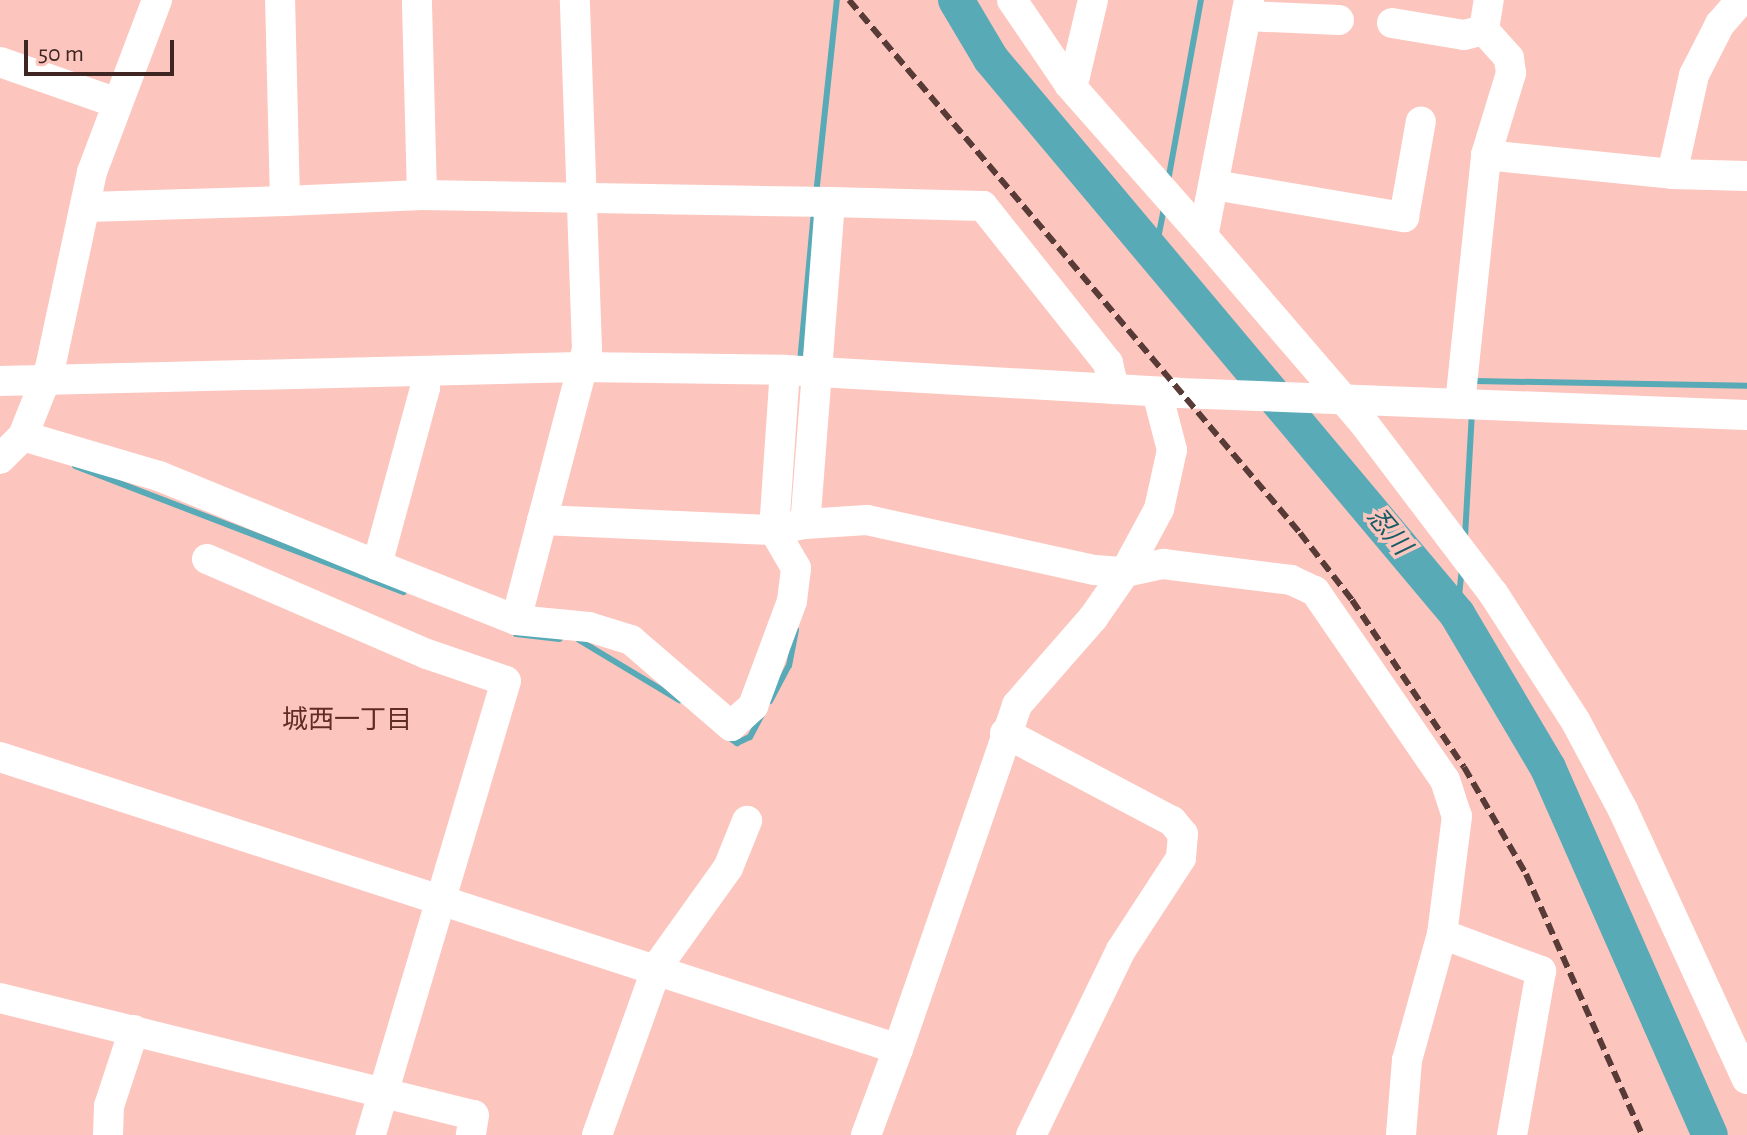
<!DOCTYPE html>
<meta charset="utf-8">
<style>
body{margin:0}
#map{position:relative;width:1747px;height:1135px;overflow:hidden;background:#fcc6be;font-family:"Alegreya Sans","Noto Sans JP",sans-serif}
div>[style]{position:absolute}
.stream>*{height:6px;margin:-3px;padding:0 3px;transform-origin:3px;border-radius:3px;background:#58aab7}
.river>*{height:36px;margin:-18px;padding:0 18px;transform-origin:18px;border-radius:18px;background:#58aab7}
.minor>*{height:30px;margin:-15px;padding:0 15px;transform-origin:15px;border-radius:15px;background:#fff}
.rail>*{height:6px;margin-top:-3px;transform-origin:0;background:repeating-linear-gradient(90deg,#583b37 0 12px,transparent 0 18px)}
span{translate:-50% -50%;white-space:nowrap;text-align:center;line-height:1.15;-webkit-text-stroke:7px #fcc6be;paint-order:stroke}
.water-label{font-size:26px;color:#175c66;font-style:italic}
.neighbourhood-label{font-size:26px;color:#602c26}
.scale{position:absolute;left:24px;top:40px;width:150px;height:36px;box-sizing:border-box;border:4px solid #3f2623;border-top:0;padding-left:10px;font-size:24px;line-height:28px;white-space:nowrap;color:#3f2623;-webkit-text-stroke:6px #fcc6be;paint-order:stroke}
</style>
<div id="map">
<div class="stream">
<i style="left:1168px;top:181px;width:184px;rotate:-79.7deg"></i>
<i style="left:816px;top:195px;width:196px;rotate:-83.9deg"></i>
<i style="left:1154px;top:259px;width:52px;rotate:-78.9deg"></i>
<i style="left:800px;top:362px;width:153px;rotate:-84.7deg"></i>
<i style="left:1474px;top:381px;width:273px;rotate:1deg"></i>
<i style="left:75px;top:466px;width:352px;rotate:21deg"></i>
<i style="left:1465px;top:537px;width:125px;rotate:-86.8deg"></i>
<i style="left:1457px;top:614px;width:46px;rotate:-83.8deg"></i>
<i style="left:516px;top:634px;width:44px;rotate:6.5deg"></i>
<i style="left:579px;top:640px;width:117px;rotate:31deg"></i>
<i style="left:770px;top:701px;width:40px;rotate:-62deg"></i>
<i style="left:789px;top:666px;width:37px;rotate:-79deg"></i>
<i style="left:730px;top:738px;width:9px;rotate:36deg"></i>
<i style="left:737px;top:743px;width:14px;rotate:-25deg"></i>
<i style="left:750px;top:737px;width:26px;rotate:-62deg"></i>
</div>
<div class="river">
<i style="left:956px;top:0;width:69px;rotate:59.3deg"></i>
<i style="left:991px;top:59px;width:725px;rotate:49.98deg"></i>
<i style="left:1457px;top:614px;width:179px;rotate:59.4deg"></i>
<i style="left:1548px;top:768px;width:401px;rotate:66.2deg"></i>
</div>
<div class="minor">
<i style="left:1012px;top:0;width:102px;rotate:55.8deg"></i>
<i style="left:1069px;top:84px;width:203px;rotate:48.6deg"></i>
<i style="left:1249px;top:0;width:240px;rotate:101deg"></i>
<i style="left:1203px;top:236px;width:245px;rotate:49.3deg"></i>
<i style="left:1363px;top:422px;width:215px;rotate:52.8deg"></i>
<i style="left:1493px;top:593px;width:153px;rotate:57.2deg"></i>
<i style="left:1576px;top:722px;width:100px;rotate:61.9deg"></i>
<i style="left:1623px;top:810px;width:296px;rotate:65.3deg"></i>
<i style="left:1741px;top:0;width:32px;rotate:131deg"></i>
<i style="left:1720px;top:24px;width:57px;rotate:117deg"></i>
<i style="left:1694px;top:75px;width:101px;rotate:102.5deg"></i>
<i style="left:1672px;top:174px;width:75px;rotate:1.5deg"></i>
<i style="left:1246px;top:16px;width:93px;rotate:2.5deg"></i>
<i style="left:1392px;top:23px;width:73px;rotate:9.5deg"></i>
<i style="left:1464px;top:35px;width:21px;rotate:-14deg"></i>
<i style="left:0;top:62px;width:124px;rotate:19.3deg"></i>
<i style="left:1069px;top:84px;width:10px;rotate:-53deg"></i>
<i style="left:1075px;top:76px;width:78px;rotate:-76.7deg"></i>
<i style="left:1486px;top:155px;width:86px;rotate:-73deg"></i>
<i style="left:1511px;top:73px;width:15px;rotate:-98deg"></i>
<i style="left:1509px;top:58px;width:38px;rotate:-132deg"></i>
<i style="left:1484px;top:30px;width:30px;rotate:-81deg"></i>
<i style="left:1214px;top:185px;width:193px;rotate:9.6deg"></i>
<i style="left:1404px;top:217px;width:97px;rotate:-80deg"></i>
<i style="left:422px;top:195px;width:408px;rotate:1deg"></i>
<i style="left:830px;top:202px;width:323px;rotate:94.4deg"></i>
<i style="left:805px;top:524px;width:62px;rotate:-3.7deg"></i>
<i style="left:867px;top:520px;width:233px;rotate:12.4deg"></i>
<i style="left:1095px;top:570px;width:30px;rotate:4deg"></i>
<i style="left:1125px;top:572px;width:39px;rotate:-12deg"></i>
<i style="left:1163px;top:564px;width:129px;rotate:7.1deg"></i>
<i style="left:1291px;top:580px;width:26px;rotate:25deg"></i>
<i style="left:1315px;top:591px;width:229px;rotate:55.5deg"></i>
<i style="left:1445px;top:780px;width:38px;rotate:72deg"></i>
<i style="left:1457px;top:816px;width:119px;rotate:97.2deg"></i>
<i style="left:1442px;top:934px;width:131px;rotate:105.5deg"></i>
<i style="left:1407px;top:1060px;width:75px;rotate:94.6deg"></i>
<i style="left:285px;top:201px;width:137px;rotate:-2.5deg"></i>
<i style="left:422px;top:195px;width:195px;rotate:-91.5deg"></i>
<i style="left:830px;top:202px;width:153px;rotate:1.5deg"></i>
<i style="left:983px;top:206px;width:201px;rotate:51.5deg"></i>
<i style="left:1108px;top:363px;width:27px;rotate:77deg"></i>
<i style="left:86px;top:207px;width:199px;rotate:-1.7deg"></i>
<i style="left:285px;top:201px;width:201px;rotate:-91.4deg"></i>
<i style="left:0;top:381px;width:581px;rotate:-1.38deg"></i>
<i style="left:581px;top:367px;width:204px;rotate:0.8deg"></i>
<i style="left:785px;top:370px;width:395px;rotate:3.3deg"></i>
<i style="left:1179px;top:393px;width:568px;rotate:2.22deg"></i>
<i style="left:1460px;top:404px;width:250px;rotate:-84deg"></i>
<i style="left:1486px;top:155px;width:187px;rotate:5.8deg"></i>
<i style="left:23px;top:436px;width:142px;rotate:16.4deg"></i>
<i style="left:159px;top:476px;width:235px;rotate:22.2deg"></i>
<i style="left:377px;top:565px;width:183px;rotate:-74.8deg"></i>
<i style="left:425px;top:388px;width:17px;rotate:-90deg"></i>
<i style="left:0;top:459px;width:33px;rotate:-45deg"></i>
<i style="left:23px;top:436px;width:73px;rotate:-68.3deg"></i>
<i style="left:50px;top:368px;width:200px;rotate:-77.9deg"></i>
<i style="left:92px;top:172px;width:184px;rotate:-69.3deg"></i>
<i style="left:542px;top:520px;width:232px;rotate:2.5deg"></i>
<i style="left:774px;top:530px;width:160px;rotate:-86.1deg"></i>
<i style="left:207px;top:559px;width:240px;rotate:23.4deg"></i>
<i style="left:427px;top:654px;width:83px;rotate:18.9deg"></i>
<i style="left:506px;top:681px;width:474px;rotate:106.6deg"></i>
<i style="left:377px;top:565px;width:149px;rotate:21.6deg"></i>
<i style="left:516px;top:620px;width:280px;rotate:-75.3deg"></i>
<i style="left:587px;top:349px;width:349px;rotate:-92deg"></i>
<i style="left:516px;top:620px;width:73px;rotate:5.5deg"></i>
<i style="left:589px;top:627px;width:44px;rotate:17.2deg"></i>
<i style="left:631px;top:640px;width:132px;rotate:40.7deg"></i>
<i style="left:731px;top:726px;width:30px;rotate:-42deg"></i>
<i style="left:753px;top:706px;width:112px;rotate:-69.6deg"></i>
<i style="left:792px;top:601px;width:33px;rotate:-83deg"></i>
<i style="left:796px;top:568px;width:44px;rotate:-120.1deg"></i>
<i style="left:774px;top:530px;width:32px;rotate:-11deg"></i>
<i style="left:1005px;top:733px;width:189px;rotate:27.8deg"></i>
<i style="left:1172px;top:821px;width:17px;rotate:50deg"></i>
<i style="left:1183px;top:834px;width:24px;rotate:95deg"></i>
<i style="left:1181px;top:858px;width:110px;rotate:123.1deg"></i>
<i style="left:1121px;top:950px;width:206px;rotate:115.9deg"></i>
<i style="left:0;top:757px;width:944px;rotate:18.01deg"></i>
<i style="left:898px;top:1049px;width:92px;rotate:110.4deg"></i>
<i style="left:1442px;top:934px;width:106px;rotate:20.5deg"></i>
<i style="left:1541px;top:971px;width:167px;rotate:100deg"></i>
<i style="left:0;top:998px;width:488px;rotate:13.9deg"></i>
<i style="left:474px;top:1115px;width:20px;rotate:99deg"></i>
<i style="left:898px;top:1049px;width:364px;rotate:-70.9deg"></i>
<i style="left:1017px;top:705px;width:116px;rotate:-48.9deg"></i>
<i style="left:1093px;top:618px;width:56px;rotate:-55.2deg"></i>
<i style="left:1125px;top:572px;width:72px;rotate:-61.6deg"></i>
<i style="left:1159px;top:509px;width:60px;rotate:-77.6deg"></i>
<i style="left:1172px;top:450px;width:60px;rotate:-104.5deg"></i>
<i style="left:108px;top:1135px;width:29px;rotate:-88deg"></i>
<i style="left:109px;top:1106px;width:80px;rotate:-71.8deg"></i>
<i style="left:597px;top:1135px;width:178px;rotate:-70.3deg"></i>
<i style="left:657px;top:967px;width:122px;rotate:-54.4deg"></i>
<i style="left:728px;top:868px;width:51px;rotate:-68deg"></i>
</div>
<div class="rail">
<i style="left:849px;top:0;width:698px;rotate:49.76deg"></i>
<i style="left:1300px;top:533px;width:85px;rotate:52.2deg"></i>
<i style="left:1352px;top:600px;width:201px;rotate:56.2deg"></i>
<i style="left:1464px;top:767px;width:124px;rotate:59.9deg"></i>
<i style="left:1526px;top:874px;width:286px;rotate:66deg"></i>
</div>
<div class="water-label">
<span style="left:1388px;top:532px;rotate:50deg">忍川</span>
</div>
<div class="neighbourhood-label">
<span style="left:347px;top:721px">城西一丁目</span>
</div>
<div class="scale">50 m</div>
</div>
